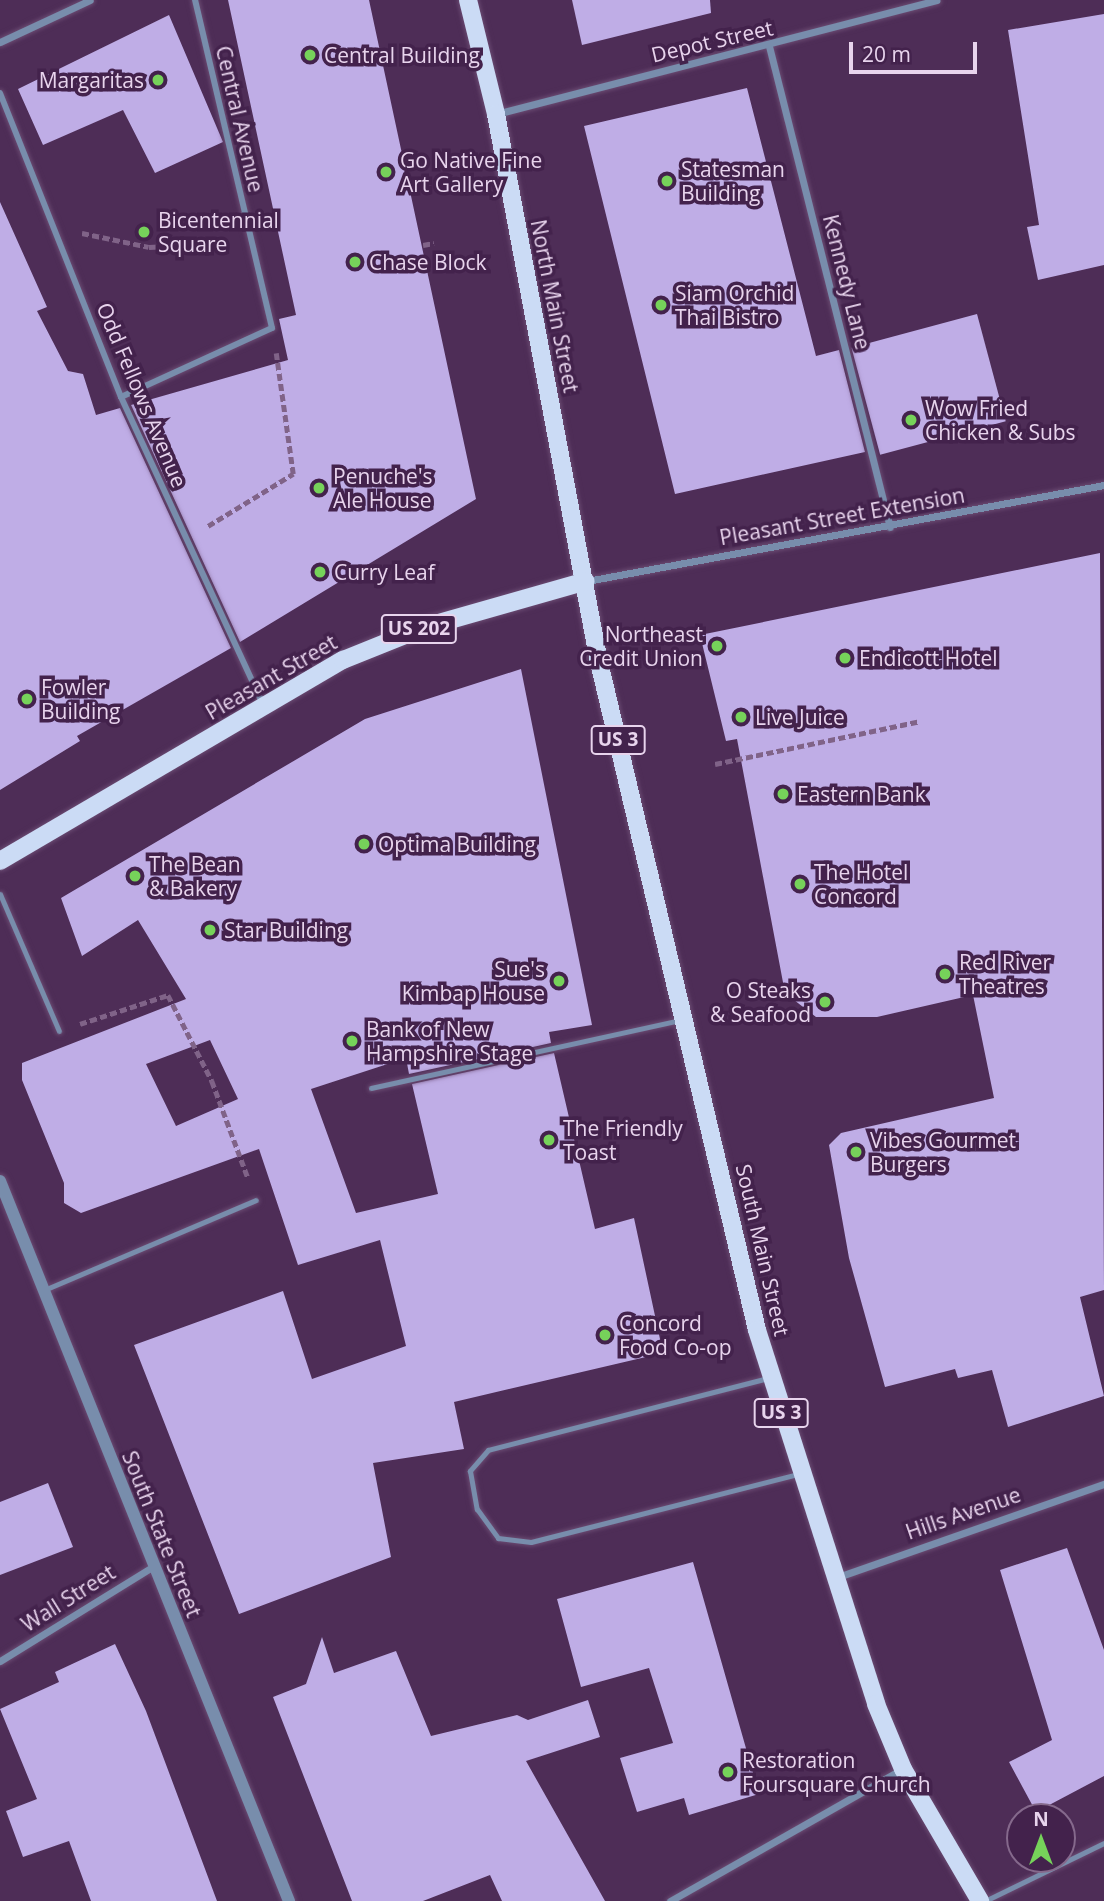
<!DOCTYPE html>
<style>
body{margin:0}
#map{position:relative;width:1104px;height:1901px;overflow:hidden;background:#4e2d57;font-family:"Open Sans",sans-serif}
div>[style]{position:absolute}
.building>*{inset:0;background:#bfade6;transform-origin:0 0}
.path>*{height:4.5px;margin-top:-2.25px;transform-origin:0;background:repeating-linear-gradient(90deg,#806388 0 7px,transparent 0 10.5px)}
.roads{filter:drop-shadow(0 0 2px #6a4b72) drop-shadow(0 0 2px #6a4b72)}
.service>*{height:5px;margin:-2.5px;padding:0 2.5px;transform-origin:2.5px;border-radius:2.5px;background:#788dac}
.pedestrian>*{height:6px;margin:-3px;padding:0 3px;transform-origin:3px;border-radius:3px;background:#788dac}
.minor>*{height:7px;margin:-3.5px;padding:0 3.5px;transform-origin:3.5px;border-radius:3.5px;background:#788dac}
.tertiary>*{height:12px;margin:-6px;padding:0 6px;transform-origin:6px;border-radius:6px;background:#788dac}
.primary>*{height:18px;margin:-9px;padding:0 9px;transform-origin:9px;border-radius:9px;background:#cbdbf5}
.dots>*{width:19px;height:19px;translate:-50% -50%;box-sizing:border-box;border:4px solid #43224c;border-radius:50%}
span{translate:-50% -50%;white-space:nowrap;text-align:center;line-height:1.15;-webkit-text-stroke:7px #43224c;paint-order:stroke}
.shield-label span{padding:2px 5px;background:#43224c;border:2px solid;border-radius:5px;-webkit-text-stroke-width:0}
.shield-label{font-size:19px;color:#e8d4ed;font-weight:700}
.street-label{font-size:21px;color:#e8d4ed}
.poi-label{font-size:21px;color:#e8d4ed}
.left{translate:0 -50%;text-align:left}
.right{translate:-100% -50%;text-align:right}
.north{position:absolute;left:1006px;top:1803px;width:70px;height:70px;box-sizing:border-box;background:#43224c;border:2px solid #85698c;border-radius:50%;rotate:0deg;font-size:19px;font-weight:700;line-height:28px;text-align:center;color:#e8d4ed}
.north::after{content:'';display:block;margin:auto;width:24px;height:32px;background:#76d25a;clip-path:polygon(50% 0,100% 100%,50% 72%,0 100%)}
.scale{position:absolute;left:849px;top:42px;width:128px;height:32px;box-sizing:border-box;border:4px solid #e8d4ed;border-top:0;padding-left:9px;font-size:21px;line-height:24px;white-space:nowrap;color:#e8d4ed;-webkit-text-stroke:5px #43224c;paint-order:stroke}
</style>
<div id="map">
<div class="building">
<i style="clip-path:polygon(228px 0,369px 0,476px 499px,240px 642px,131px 405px,288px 360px,279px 319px,296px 315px)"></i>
<i style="clip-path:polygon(572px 0,710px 0,711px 13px,582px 45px)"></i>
<i style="clip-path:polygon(1104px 14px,1104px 265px,1038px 280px,1027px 227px,1039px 225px,1008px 30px)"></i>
<i style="clip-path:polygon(169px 15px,223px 142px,155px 173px,123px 110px,43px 145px,18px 89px)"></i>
<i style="clip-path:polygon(747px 88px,816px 356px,839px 350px,865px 452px,675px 494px,584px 126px)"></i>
<i style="clip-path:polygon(0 202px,47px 307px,37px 311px,68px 371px,83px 374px,96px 415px,120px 408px,231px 648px,77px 736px,80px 741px,0 790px)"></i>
<i style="left:977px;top:314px;width:111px;height:130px;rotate:75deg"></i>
<i style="clip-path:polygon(1100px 553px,1104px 1290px,1080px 1297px,1104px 1396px,1008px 1427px,992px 1370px,958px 1378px,955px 1369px,885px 1387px,849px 1258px,829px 1145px,841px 1133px,994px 1098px,973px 995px,877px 1017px,816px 1017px,785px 993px,737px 739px,726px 741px,700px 635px)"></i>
<i style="clip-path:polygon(evenodd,521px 669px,592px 1025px,549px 1032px,551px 1043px,409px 1074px,406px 1058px,311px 1089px,356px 1213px,438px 1194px,412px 1084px,554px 1053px,595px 1229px,634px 1218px,663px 1353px,454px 1402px,464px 1449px,373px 1463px,391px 1557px,239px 1614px,134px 1345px,283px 1291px,312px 1379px,406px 1346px,380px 1240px,298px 1265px,259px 1149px,81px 1213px,64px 1203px,64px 1183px,22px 1080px,22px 1063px,186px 999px,138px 920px,82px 956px,61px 898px,365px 719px,521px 669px,210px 1040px,238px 1099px,176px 1126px,146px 1064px,210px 1040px)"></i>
<i style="clip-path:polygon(48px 1483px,73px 1547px,0 1575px,0 1502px)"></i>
<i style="clip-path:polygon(1067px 1548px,1104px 1650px,1104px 1776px,1036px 1812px,1009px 1762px,1052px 1740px,1000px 1570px)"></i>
<i style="clip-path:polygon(693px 1562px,759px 1794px,689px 1815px,684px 1798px,637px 1812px,620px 1758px,673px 1743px,649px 1668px,581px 1687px,557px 1599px)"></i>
<i style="clip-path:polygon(322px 1637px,334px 1673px,396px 1651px,431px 1736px,517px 1715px,528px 1720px,588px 1700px,600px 1737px,526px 1761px,605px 1901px,502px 1901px,490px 1875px,423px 1901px,352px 1901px,273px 1697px,306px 1684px)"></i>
<i style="clip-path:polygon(115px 1644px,146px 1711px,217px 1901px,91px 1901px,69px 1841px,23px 1857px,6px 1811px,37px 1799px,0 1709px,59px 1682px,55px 1672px)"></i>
</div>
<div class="path">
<i style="left:82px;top:233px;width:68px;rotate:11.8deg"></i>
<i style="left:149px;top:247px;width:76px;rotate:-3deg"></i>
<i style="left:423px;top:245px;width:11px;rotate:-10deg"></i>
<i style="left:208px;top:526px;width:100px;rotate:-31.5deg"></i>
<i style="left:293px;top:474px;width:122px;rotate:-98deg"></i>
<i style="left:715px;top:764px;width:209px;rotate:-11.8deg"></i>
<i style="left:80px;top:1024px;width:93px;rotate:-18.2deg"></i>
<i style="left:168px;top:995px;width:97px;rotate:62.9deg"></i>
<i style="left:212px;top:1081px;width:103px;rotate:69.6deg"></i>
</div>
<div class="roads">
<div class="service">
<i style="left:0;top:894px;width:149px;rotate:66.7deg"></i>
<i style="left:371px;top:1088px;width:316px;rotate:-12.4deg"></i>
<i style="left:44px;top:1290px;width:230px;rotate:-23deg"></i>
<i style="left:768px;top:1378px;width:289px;rotate:165.6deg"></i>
<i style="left:488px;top:1450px;width:28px;rotate:131deg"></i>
<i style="left:470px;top:1471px;width:39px;rotate:80deg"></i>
<i style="left:477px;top:1509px;width:36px;rotate:54deg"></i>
<i style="left:498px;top:1538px;width:33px;rotate:7deg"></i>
<i style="left:531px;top:1542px;width:276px;rotate:-14.3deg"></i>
<i style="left:985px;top:1901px;width:132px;rotate:-26deg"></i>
</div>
<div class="pedestrian">
<i style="left:0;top:93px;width:327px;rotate:68.3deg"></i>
<i style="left:121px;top:397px;width:339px;rotate:65.2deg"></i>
<i style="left:121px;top:397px;width:166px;rotate:-24.6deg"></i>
<i style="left:272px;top:328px;width:337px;rotate:-103.2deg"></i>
</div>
<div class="minor">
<i style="left:0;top:42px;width:99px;rotate:-25deg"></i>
<i style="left:769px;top:46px;width:496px;rotate:75.9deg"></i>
<i style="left:496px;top:114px;width:455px;rotate:-14.5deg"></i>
<i style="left:587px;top:581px;width:526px;rotate:-10.52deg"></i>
<i style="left:838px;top:1577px;width:282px;rotate:-19.3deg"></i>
<i style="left:0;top:1661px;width:181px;rotate:-31.7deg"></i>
<i style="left:670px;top:1901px;width:266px;rotate:-29.6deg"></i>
</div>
<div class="tertiary">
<i style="left:0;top:1181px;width:776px;rotate:68.13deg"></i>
</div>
<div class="primary">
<i style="left:468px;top:0;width:117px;rotate:76.2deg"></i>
<i style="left:496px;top:114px;width:558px;rotate:79.36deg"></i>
<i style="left:599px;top:662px;width:686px;rotate:76.69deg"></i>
<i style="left:757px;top:1330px;width:392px;rotate:72.3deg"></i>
<i style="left:876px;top:1704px;width:70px;rotate:67.4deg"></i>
<i style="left:903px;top:1769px;width:153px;rotate:59.7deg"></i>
<i style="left:0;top:861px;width:398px;rotate:-30.4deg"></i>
<i style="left:343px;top:660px;width:88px;rotate:-21.9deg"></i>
<i style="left:425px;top:627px;width:167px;rotate:-15.9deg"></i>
</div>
</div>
<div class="dots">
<i style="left:310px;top:55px;background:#76d25a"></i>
<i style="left:158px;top:80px;background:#76d25a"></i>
<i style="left:386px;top:172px;background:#76d25a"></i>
<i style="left:667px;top:181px;background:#76d25a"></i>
<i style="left:144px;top:232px;background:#76d25a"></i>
<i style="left:355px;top:262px;background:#76d25a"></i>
<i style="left:661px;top:305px;background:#76d25a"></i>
<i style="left:911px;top:420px;background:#76d25a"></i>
<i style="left:319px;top:488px;background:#76d25a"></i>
<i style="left:320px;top:572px;background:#76d25a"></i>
<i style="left:717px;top:646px;background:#76d25a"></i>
<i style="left:845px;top:658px;background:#76d25a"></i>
<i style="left:27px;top:699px;background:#76d25a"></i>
<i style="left:741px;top:717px;background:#76d25a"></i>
<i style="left:783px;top:794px;background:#76d25a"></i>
<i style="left:364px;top:844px;background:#76d25a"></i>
<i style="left:135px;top:876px;background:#76d25a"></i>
<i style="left:800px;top:884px;background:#76d25a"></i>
<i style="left:210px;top:930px;background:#76d25a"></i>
<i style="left:945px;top:974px;background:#76d25a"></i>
<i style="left:559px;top:981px;background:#76d25a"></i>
<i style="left:825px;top:1002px;background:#76d25a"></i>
<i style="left:352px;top:1041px;background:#76d25a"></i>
<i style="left:549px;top:1140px;background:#76d25a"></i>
<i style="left:856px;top:1152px;background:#76d25a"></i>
<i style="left:605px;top:1335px;background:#76d25a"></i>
<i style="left:728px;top:1772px;background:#76d25a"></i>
</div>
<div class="shield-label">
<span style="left:419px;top:629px">US 202</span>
<span style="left:618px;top:740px">US 3</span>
<span style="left:781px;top:1413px">US 3</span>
</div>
<div class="street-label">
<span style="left:712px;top:41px;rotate:-13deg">Depot Street</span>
<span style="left:240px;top:119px;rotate:77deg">Central Avenue</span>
<span style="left:847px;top:282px;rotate:76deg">Kennedy Lane</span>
<span style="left:555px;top:306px;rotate:79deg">North Main Street</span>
<span style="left:142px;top:395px;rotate:67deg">Odd Fellows Avenue</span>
<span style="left:842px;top:516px;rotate:-10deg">Pleasant Street Extension</span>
<span style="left:271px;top:677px;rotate:-30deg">Pleasant Street</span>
<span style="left:763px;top:1250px;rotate:77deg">South Main Street</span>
<span style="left:963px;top:1513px;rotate:-19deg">Hills Avenue</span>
<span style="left:162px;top:1534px;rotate:68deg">South State Street</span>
<span style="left:68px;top:1598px;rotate:-32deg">Wall Street</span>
</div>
<div class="poi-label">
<span class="left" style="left:324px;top:55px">Central Building</span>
<span class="right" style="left:144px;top:80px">Margaritas</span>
<span class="left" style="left:400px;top:172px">Go Native Fine<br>Art Gallery</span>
<span class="left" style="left:681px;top:181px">Statesman<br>Building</span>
<span class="left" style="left:158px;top:232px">Bicentennial<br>Square</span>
<span class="left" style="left:369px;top:262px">Chase Block</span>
<span class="left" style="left:675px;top:305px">Siam Orchid<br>Thai Bistro</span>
<span class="left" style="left:925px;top:420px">Wow Fried<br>Chicken &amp; Subs</span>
<span class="left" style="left:333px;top:488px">Penuche's<br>Ale House</span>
<span class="left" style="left:334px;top:572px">Curry Leaf</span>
<span class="right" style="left:703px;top:646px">Northeast<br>Credit Union</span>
<span class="left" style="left:859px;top:658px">Endicott Hotel</span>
<span class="left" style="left:41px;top:699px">Fowler<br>Building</span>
<span class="left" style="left:755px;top:717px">Live Juice</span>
<span class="left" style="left:797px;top:794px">Eastern Bank</span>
<span class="left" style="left:378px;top:844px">Optima Building</span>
<span class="left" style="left:149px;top:876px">The Bean<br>&amp; Bakery</span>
<span class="left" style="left:814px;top:884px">The Hotel<br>Concord</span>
<span class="left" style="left:224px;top:930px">Star Building</span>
<span class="left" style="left:959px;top:974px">Red River<br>Theatres</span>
<span class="right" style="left:545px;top:981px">Sue's<br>Kimbap House</span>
<span class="right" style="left:811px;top:1002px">O Steaks<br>&amp; Seafood</span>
<span class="left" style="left:366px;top:1041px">Bank of New<br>Hampshire Stage</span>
<span class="left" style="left:563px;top:1140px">The Friendly<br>Toast</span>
<span class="left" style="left:870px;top:1152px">Vibes Gourmet<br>Burgers</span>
<span class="left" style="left:619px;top:1335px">Concord<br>Food Co-op</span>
<span class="left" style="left:742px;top:1772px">Restoration<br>Foursquare Church</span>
</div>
<div class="north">N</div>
<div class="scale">20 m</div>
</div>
